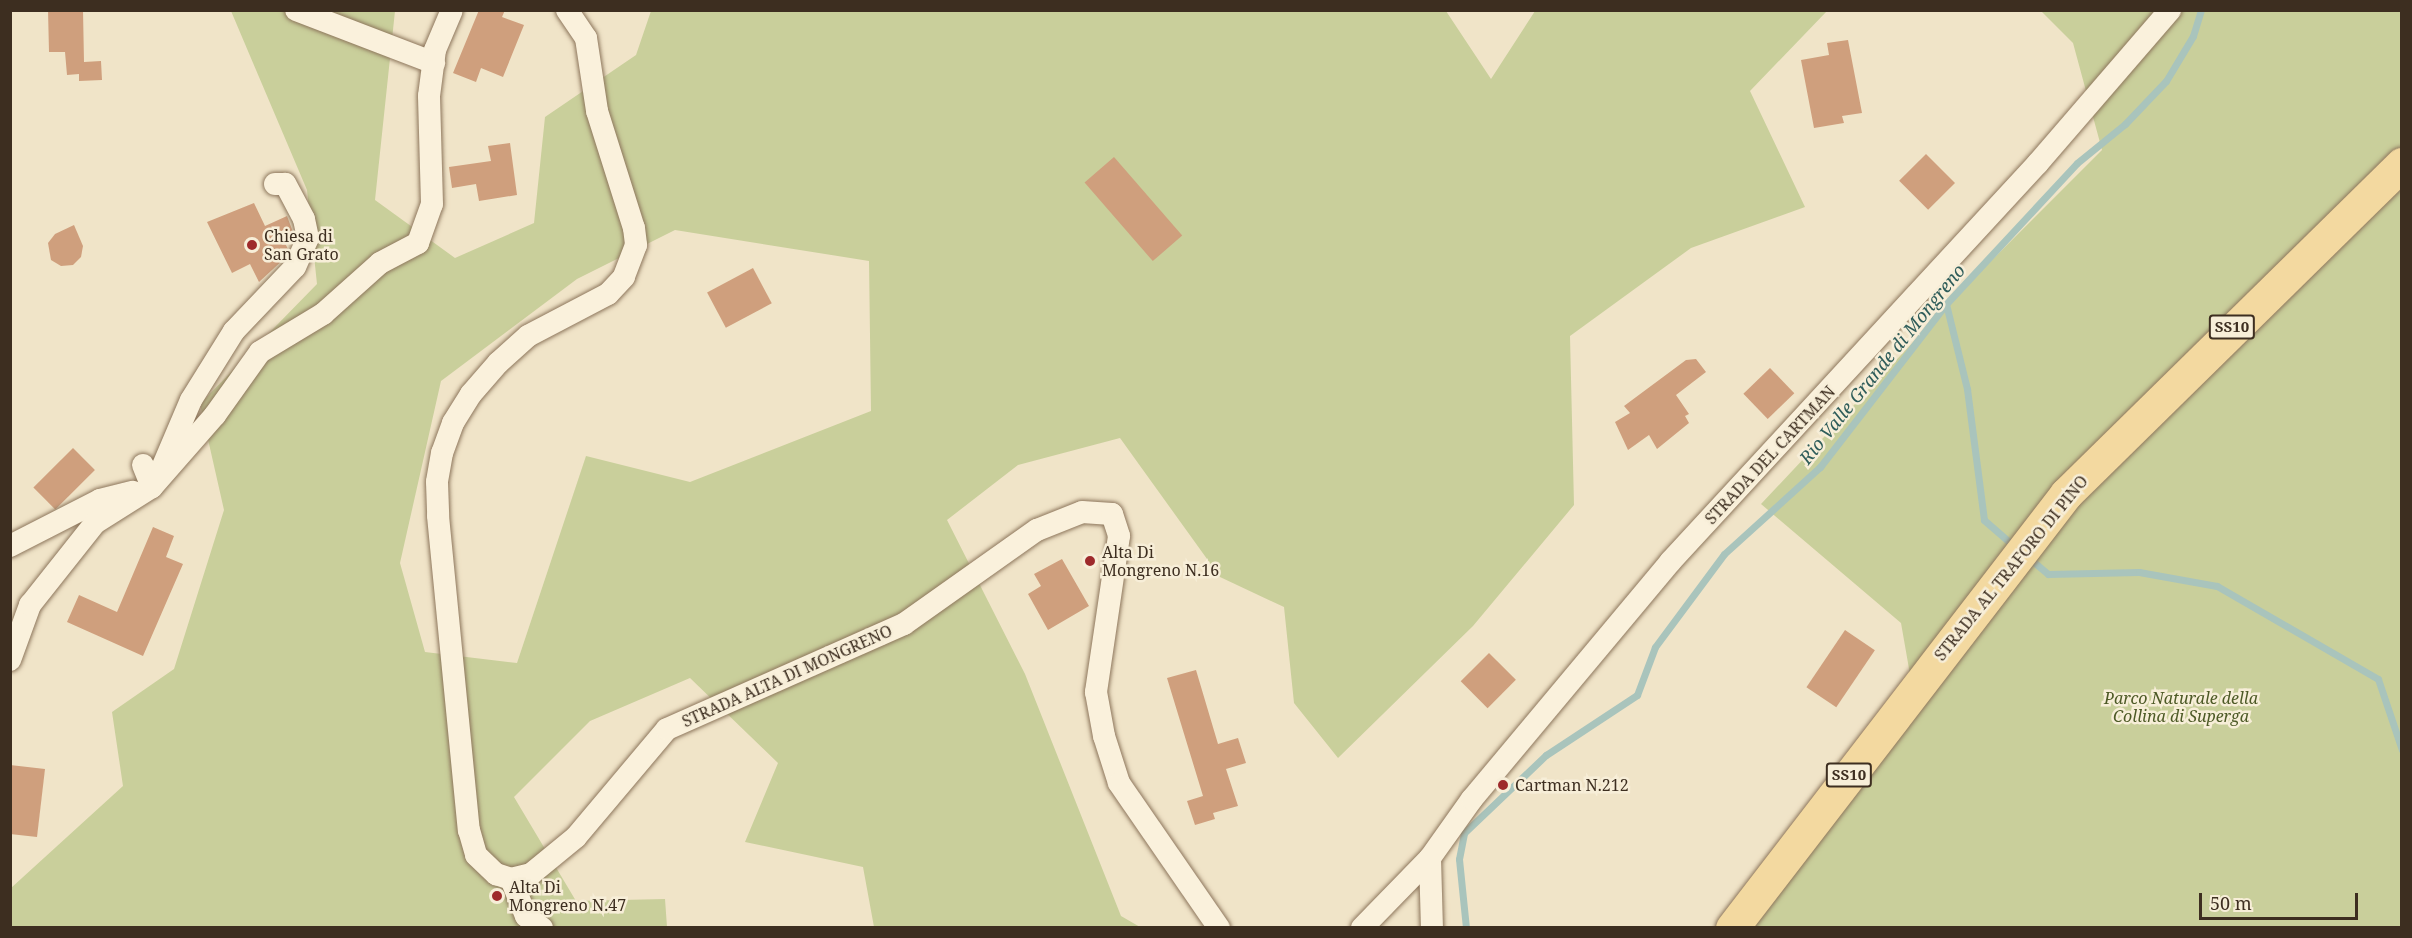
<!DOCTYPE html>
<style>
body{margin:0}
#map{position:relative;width:2412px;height:938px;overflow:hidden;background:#f0e4c8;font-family:"Noto Serif",serif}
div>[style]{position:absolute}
.green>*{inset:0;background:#c9cf9b}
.stream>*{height:7px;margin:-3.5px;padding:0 3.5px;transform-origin:3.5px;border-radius:3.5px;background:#a9c4bc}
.building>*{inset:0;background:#cf9f7d;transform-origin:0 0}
.roads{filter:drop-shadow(0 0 2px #8d765c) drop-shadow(0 0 2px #8d765c)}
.minor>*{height:22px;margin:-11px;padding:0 11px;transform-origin:11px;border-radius:11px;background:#faf1dc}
.primary>*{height:33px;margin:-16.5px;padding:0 16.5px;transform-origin:16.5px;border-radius:16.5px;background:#f3d9a0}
.dots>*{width:16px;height:16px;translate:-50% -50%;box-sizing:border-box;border:3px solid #f7eed8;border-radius:50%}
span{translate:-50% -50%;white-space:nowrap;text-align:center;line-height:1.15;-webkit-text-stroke:5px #f7eed8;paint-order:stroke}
.shield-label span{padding:2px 4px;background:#f7eed8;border:2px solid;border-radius:4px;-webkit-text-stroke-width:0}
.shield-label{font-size:15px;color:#3d2e20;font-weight:700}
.poi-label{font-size:16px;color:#3d2e20}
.left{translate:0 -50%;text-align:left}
.street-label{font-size:16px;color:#3d2e20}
.park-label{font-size:16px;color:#4d5a26;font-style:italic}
.water-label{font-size:18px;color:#2f5d5a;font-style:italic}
.frame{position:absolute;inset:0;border:12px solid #3d2e20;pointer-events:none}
.scale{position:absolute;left:2199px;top:893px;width:159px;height:27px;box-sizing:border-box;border:3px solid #3d2e20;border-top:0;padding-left:8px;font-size:18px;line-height:21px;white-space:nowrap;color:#3d2e20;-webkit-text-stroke:4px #f7eed8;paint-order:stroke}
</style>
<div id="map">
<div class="green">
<i style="clip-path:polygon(evenodd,231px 11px,395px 11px,375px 200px,455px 258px,534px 223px,545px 117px,636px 55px,651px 11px,1446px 11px,1491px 79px,1535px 11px,1827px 11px,1750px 91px,1805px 207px,1691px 248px,1570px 336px,1574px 505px,1473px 626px,1338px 758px,1294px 703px,1284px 607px,1220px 577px,1120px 438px,1018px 465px,947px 520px,1025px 674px,1121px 916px,1140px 927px,874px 927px,863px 867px,745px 842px,778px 763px,690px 678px,590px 721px,514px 797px,576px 901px,665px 899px,667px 927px,11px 928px,11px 888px,123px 786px,112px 712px,174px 669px,224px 510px,200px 404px,317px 284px,307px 190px,231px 11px,675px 230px,869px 261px,871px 411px,690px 482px,586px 456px,517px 663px,425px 652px,400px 563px,441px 381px,577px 279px,675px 230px)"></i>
<i style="clip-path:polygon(2041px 11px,2401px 11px,2401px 927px,1742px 928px,1915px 703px,1901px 623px,1761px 504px,1962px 290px,2102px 150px,2073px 43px)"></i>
</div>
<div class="stream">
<i style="left:1946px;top:304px;width:88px;rotate:76.1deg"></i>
<i style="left:1967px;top:389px;width:132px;rotate:82.6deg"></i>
<i style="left:1984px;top:520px;width:41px;rotate:41.1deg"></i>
<i style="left:2029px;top:558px;width:25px;rotate:40deg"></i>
<i style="left:2048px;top:574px;width:91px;rotate:-1.3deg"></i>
<i style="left:2139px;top:572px;width:79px;rotate:10.2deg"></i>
<i style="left:2217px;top:586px;width:186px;rotate:30deg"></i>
<i style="left:2378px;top:679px;width:75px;rotate:71.3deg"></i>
<i style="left:1466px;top:928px;width:69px;rotate:-95.8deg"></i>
<i style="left:1459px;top:859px;width:26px;rotate:-79deg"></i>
<i style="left:1464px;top:833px;width:113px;rotate:-43.6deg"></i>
<i style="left:1546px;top:755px;width:109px;rotate:-33.4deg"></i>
<i style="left:1637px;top:695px;width:51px;rotate:-69.4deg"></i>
<i style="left:1655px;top:647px;width:116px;rotate:-53.4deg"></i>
<i style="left:1724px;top:554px;width:130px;rotate:-42.2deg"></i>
<i style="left:1820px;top:467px;width:206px;rotate:-52.3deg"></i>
<i style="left:1946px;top:304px;width:192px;rotate:-47.1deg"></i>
<i style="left:2077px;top:163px;width:62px;rotate:-39.1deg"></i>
<i style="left:2125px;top:124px;width:59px;rotate:-46.4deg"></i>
<i style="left:2166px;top:81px;width:52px;rotate:-59deg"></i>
<i style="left:2193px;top:36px;width:27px;rotate:-73deg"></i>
</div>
<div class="building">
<i style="clip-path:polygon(48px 10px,83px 10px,84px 62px,101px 61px,102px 80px,79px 81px,79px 74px,67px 75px,65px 52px,49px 52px)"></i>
<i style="clip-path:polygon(479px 10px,505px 10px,502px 17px,524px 25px,503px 77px,481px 68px,476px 82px,453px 73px)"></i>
<i style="clip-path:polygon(1848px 40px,1862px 113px,1842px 116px,1844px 123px,1814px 128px,1801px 60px,1829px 55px,1827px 43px)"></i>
<i style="clip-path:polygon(510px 143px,517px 195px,479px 201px,476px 184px,452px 188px,449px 167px,491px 161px,488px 146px)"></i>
<i style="left:1926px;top:154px;width:41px;height:38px;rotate:45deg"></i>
<i style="left:1114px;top:157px;width:104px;height:39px;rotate:49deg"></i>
<i style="clip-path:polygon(254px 203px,265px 226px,287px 216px,293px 232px,282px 237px,288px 249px,284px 259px,259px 282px,250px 264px,232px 273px,207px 222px)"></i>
<i style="clip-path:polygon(74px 225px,83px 246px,81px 257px,73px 265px,61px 266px,51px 260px,48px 243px,55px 234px)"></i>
<i style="left:753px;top:268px;width:40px;height:52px;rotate:62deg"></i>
<i style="clip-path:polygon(1696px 359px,1706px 372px,1676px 395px,1689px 414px,1685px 416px,1689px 423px,1657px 449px,1649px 435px,1628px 450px,1615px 422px,1630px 413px,1624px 406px,1686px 360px)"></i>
<i style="left:1770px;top:368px;width:35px;height:37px;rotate:46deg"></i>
<i style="left:73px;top:448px;width:31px;height:56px;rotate:45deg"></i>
<i style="clip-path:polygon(153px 527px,174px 536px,166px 557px,183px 564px,143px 656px,67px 622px,79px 595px,117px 612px)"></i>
<i style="clip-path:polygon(1062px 559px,1089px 606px,1048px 630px,1028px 594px,1041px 586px,1034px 574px)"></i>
<i style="left:1845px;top:630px;width:36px;height:69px;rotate:34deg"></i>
<i style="left:1489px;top:653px;width:38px;height:40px;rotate:45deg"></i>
<i style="clip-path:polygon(1196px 670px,1218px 744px,1238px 738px,1246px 763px,1226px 769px,1238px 806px,1213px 813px,1215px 819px,1195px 825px,1187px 801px,1203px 796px,1167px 678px)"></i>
<i style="clip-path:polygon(10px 765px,45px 769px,37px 837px,10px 834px)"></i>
</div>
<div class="roads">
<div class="minor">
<i style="left:296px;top:10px;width:148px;rotate:21deg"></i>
<i style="left:567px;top:10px;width:34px;rotate:56deg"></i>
<i style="left:586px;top:38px;width:74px;rotate:81.4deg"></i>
<i style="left:597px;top:111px;width:123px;rotate:72.5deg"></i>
<i style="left:634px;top:228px;width:17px;rotate:83deg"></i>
<i style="left:636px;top:245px;width:34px;rotate:111deg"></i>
<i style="left:624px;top:277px;width:23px;rotate:133deg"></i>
<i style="left:608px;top:294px;width:90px;rotate:152.3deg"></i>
<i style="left:528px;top:336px;width:40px;rotate:138deg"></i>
<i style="left:498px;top:363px;width:41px;rotate:131.1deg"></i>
<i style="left:471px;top:394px;width:34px;rotate:122deg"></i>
<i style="left:453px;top:423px;width:32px;rotate:110deg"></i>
<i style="left:442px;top:453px;width:29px;rotate:100deg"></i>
<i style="left:437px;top:482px;width:34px;rotate:88deg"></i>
<i style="left:438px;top:516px;width:316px;rotate:84.4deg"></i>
<i style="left:469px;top:830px;width:26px;rotate:74deg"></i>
<i style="left:476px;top:855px;width:28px;rotate:44deg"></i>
<i style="left:496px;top:874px;width:16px;rotate:18deg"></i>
<i style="left:511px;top:879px;width:21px;rotate:-14deg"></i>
<i style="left:531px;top:874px;width:58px;rotate:-39.4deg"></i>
<i style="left:576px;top:837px;width:141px;rotate:-49.9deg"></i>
<i style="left:667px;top:729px;width:259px;rotate:-23.9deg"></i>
<i style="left:904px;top:624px;width:163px;rotate:-35.3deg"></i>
<i style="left:1037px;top:530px;width:48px;rotate:-21.8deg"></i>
<i style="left:1082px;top:512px;width:30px;rotate:4deg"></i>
<i style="left:1112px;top:514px;width:23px;rotate:72deg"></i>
<i style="left:1119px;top:536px;width:158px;rotate:98.4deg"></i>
<i style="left:1096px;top:692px;width:45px;rotate:79.7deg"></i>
<i style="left:1104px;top:736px;width:49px;rotate:72.3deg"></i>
<i style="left:1119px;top:783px;width:176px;rotate:55.4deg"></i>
<i style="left:143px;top:465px;width:24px;rotate:68deg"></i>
<i style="left:162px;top:468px;width:74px;rotate:-66.9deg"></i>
<i style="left:191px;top:400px;width:81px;rotate:-58.1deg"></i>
<i style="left:234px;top:331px;width:88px;rotate:-46.4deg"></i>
<i style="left:295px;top:267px;width:32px;rotate:-66deg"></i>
<i style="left:308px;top:238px;width:19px;rotate:-102deg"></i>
<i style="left:304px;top:219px;width:40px;rotate:-118deg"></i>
<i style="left:285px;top:184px;width:10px;rotate:180deg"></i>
<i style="left:10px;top:546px;width:101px;rotate:-27.1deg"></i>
<i style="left:100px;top:500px;width:34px;rotate:-14deg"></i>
<i style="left:10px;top:660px;width:59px;rotate:-70deg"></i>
<i style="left:30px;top:605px;width:105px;rotate:-51.6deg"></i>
<i style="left:95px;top:523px;width:67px;rotate:-32.3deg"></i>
<i style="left:152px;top:487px;width:96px;rotate:-48.8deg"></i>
<i style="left:215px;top:415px;width:77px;rotate:-54.5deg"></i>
<i style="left:260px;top:352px;width:74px;rotate:-31.1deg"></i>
<i style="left:323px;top:314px;width:76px;rotate:-41.8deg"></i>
<i style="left:380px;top:263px;width:43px;rotate:-27.8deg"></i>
<i style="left:418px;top:243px;width:41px;rotate:-70.3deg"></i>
<i style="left:432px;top:204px;width:108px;rotate:-91.6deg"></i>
<i style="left:429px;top:96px;width:46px;rotate:-82.6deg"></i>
<i style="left:435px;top:50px;width:43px;rotate:-67deg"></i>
<i style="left:1430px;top:858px;width:70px;rotate:88.4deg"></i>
<i style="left:511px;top:879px;width:40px;rotate:68deg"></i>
<i style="left:526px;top:916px;width:20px;rotate:37deg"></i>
<i style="left:1362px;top:928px;width:98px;rotate:-45.8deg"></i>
<i style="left:1430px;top:858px;width:72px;rotate:-54.6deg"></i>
<i style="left:1472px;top:799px;width:309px;rotate:-50.1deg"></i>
<i style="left:1670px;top:562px;width:543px;rotate:-47.31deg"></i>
<i style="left:2038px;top:163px;width:202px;rotate:-49.2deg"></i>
</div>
<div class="primary">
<i style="left:1732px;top:928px;width:548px;rotate:-52.42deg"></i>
<i style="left:2066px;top:494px;width:471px;rotate:-44.5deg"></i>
</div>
</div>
<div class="dots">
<i style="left:252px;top:245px;background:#9e2a2b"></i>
<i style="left:1090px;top:561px;background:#9e2a2b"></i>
<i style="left:1503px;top:785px;background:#9e2a2b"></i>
<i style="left:497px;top:896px;background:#9e2a2b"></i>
</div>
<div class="shield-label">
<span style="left:2232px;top:327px">SS10</span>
<span style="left:1849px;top:775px">SS10</span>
</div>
<div class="poi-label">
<span class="left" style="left:264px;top:245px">Chiesa di<br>San Grato</span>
<span class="left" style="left:1102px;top:561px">Alta Di<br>Mongreno N.16</span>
<span class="left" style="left:1515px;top:785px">Cartman N.212</span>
<span class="left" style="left:509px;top:896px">Alta Di<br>Mongreno N.47</span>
</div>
<div class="street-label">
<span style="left:1770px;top:455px;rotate:-47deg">STRADA DEL CARTMAN</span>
<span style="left:2011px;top:568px;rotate:-51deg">STRADA AL TRAFORO DI PINO</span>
<span style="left:787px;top:676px;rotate:-24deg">STRADA ALTA DI MONGRENO</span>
</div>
<div class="park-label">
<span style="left:2181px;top:707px">Parco Naturale della<br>Collina di Superga</span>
</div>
<div class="water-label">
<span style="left:1882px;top:364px;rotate:-51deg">Rio Valle Grande di Mongreno</span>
</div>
<div class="frame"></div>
<div class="scale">50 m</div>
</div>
